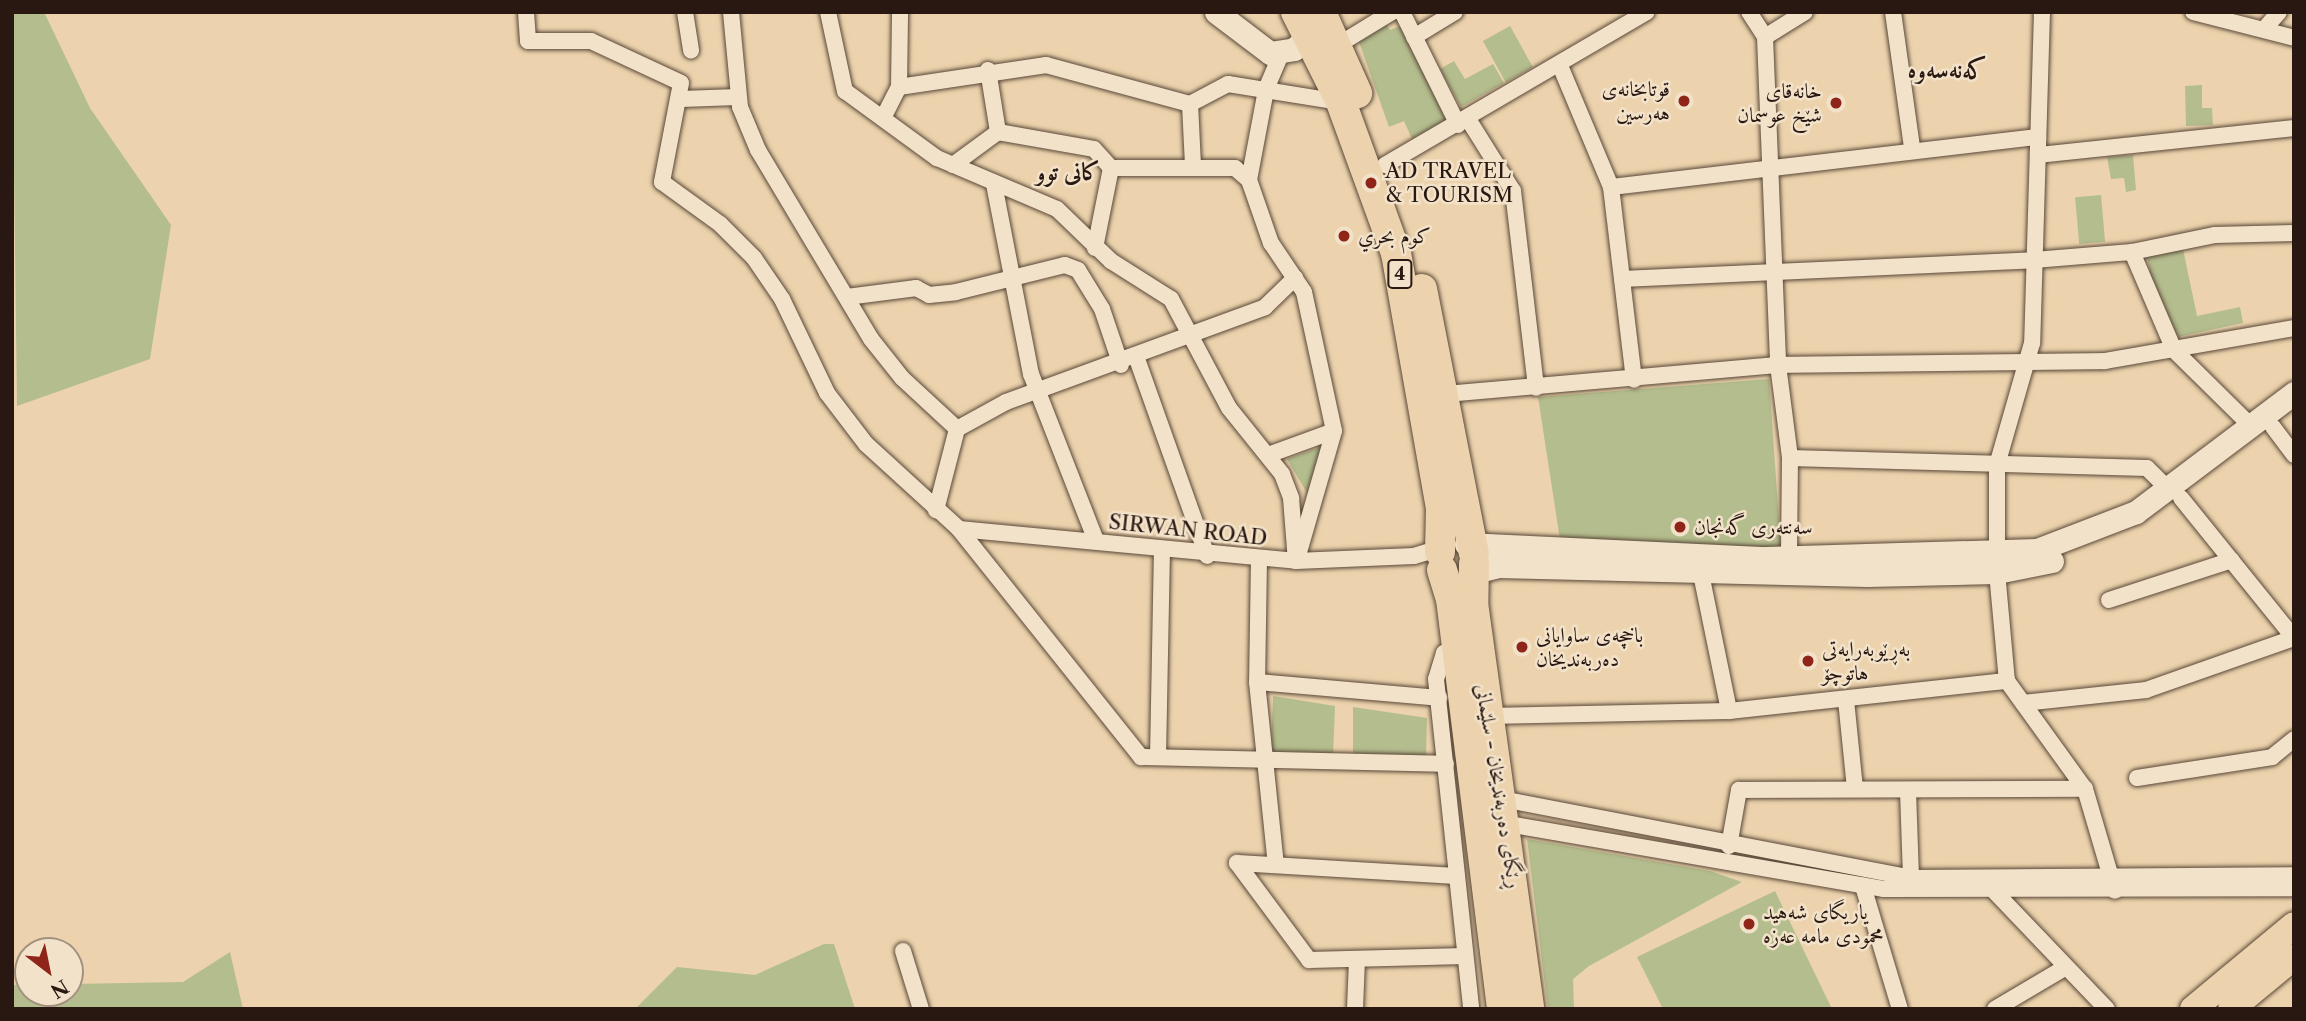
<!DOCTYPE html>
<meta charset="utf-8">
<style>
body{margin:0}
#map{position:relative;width:2306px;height:1021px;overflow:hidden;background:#ecd3ad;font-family:"Libre Caslon Text",Amiri,serif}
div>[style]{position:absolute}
.green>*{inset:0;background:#b4bd8d;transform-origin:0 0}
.roads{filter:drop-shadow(0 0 2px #594738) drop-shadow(0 0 2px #594738)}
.street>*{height:16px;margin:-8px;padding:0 8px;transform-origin:8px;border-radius:8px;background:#f3e2ca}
.secondary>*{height:23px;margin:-11.5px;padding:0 11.5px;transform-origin:11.5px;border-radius:11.5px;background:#f3e2ca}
.primary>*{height:26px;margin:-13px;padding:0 13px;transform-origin:13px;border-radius:13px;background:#ecd3ad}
.highway>*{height:30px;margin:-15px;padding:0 15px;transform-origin:15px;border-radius:15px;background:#ecd3ad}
.dots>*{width:19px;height:19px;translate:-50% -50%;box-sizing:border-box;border:4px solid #f3e2ca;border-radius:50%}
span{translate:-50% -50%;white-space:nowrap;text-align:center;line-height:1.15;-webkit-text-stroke:5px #f3e2ca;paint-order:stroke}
.shield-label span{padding:2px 5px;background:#f3e2ca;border:2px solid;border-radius:5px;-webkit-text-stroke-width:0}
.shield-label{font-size:19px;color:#281811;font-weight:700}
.poi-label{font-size:21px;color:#281811}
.right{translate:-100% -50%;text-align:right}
.left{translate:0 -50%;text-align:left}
.street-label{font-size:21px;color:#281811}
.quarter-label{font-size:24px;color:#281811;font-weight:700}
.frame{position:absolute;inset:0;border:14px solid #281811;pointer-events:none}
.north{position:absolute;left:14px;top:937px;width:70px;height:70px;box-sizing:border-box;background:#f3e2ca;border:2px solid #a29180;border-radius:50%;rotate:148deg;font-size:19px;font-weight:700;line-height:28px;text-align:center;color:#281811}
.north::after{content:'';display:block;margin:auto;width:24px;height:32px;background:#8f2418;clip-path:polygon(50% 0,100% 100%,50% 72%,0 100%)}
</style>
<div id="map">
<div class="green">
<i style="clip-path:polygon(12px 12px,44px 12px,90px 108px,171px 225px,150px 359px,17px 406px)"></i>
<i style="clip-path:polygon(1386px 24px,1390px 30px,1401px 26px,1448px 119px,1412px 139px,1404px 121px,1389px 127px,1358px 39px)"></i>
<i style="left:1510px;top:26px;width:47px;height:31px;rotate:61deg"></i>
<i style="clip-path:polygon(1454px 61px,1465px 79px,1493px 64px,1504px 83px,1461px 107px,1440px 69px)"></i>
<i style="clip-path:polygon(2202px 85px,2202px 108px,2212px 108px,2213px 125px,2186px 126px,2185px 86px)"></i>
<i style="clip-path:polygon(2133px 155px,2136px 190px,2126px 192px,2124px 178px,2111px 179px,2107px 157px)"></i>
<i style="left:2101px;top:195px;width:47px;height:26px;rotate:85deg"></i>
<i style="clip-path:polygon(2183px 249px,2197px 316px,2240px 307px,2243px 323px,2178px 337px,2155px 295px,2147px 256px)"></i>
<i style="clip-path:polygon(1769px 379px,1781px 549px,1561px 546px,1538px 397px)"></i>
<i style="clip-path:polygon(1321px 447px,1307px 493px,1287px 459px)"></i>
<i style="clip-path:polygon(1273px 696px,1335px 706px,1333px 756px,1271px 753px)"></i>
<i style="clip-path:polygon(1353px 707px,1427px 718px,1426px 757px,1353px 754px)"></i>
<i style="clip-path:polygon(1527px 839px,1710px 871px,1742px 882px,1589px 966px,1573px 979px,1574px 1009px,1548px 1009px)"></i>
<i style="clip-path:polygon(1775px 891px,1832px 1009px,1663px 1009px,1637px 957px)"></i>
<i style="clip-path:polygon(824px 944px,834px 944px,855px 1009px,635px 1009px,677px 967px,755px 975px)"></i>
<i style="clip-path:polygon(230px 952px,243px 1009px,12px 1009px,12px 985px,28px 984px,28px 993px,70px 993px,70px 984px,183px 982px)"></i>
</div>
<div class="roads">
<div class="street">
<i style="left:526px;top:12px;width:29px;rotate:86deg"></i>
<i style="left:528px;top:41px;width:63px"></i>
<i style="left:591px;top:41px;width:99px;rotate:25deg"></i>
<i style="left:681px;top:83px;width:101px;rotate:100.9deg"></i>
<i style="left:662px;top:182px;width:72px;rotate:35.9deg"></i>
<i style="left:720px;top:224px;width:48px;rotate:45deg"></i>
<i style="left:754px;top:258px;width:50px;rotate:55.7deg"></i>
<i style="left:782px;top:299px;width:104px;rotate:64.4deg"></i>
<i style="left:827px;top:393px;width:64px;rotate:52.6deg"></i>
<i style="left:866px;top:444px;width:126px;rotate:42.4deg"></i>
<i style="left:959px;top:529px;width:292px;rotate:51.4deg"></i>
<i style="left:1141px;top:757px;width:305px;rotate:1.3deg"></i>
<i style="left:685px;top:12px;width:39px;rotate:81deg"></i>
<i style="left:731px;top:12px;width:95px;rotate:84.6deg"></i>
<i style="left:740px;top:107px;width:47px;rotate:67.3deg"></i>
<i style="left:758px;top:150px;width:220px;rotate:59.1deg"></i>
<i style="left:871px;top:339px;width:50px;rotate:51.5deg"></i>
<i style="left:902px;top:378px;width:75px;rotate:42.8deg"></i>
<i style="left:957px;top:429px;width:84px;rotate:104.5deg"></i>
<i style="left:828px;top:12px;width:81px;rotate:77.9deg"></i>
<i style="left:845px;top:91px;width:114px;rotate:36.1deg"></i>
<i style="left:937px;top:158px;width:130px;rotate:23deg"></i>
<i style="left:1057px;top:209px;width:75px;rotate:43.9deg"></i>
<i style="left:1111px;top:261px;width:71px;rotate:32.3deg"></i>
<i style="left:1171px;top:299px;width:123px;rotate:62deg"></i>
<i style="left:1229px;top:408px;width:85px;rotate:51.2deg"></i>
<i style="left:1282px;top:474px;width:26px;rotate:69deg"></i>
<i style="left:1291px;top:498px;width:63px;rotate:85.5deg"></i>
<i style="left:1402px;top:12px;width:126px;rotate:63.6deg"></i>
<i style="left:1749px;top:12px;width:30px;rotate:57deg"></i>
<i style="left:1765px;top:37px;width:328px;rotate:87.7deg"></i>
<i style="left:1778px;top:365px;width:94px;rotate:82.6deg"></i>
<i style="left:1790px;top:458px;width:100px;rotate:90.6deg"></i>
<i style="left:1893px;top:12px;width:136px;rotate:82deg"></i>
<i style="left:2042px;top:12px;width:331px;rotate:91.7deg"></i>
<i style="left:2032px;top:343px;width:127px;rotate:106deg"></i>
<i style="left:1997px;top:465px;width:107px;rotate:90deg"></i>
<i style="left:1997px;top:572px;width:109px;rotate:84.8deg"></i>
<i style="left:2007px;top:681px;width:133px;rotate:54.2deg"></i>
<i style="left:2085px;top:789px;width:106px;rotate:73.6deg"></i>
<i style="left:2193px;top:12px;width:104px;rotate:14.4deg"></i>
<i style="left:2266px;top:27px;width:20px;rotate:-49deg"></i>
<i style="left:1414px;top:37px;width:48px;rotate:-31.4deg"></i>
<i style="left:1765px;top:37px;width:47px;rotate:-32deg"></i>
<i style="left:1338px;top:45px;width:63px;rotate:-31.4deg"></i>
<i style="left:1281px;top:54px;width:39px;rotate:113deg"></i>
<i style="left:1266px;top:90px;width:92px;rotate:100.7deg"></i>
<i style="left:1249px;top:180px;width:67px;rotate:70.8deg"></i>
<i style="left:1271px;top:243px;width:59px;rotate:56deg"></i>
<i style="left:1304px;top:292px;width:142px;rotate:77.8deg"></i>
<i style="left:1334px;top:431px;width:130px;rotate:106.1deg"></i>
<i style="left:1561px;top:68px;width:129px;rotate:67.2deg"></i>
<i style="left:1611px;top:187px;width:194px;rotate:83.2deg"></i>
<i style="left:988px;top:70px;width:63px;rotate:80.8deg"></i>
<i style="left:899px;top:87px;width:149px;rotate:-8.5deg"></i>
<i style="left:1046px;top:65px;width:149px;rotate:15.2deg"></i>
<i style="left:1190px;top:104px;width:43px;rotate:-27.8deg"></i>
<i style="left:1228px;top:84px;width:114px;rotate:9.1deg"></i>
<i style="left:681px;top:99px;width:57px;rotate:-2deg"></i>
<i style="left:1190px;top:104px;width:62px;rotate:87.2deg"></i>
<i style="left:883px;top:118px;width:35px;rotate:-63deg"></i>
<i style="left:899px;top:87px;width:75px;rotate:-89.2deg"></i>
<i style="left:1468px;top:119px;width:85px;rotate:58deg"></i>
<i style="left:1513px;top:191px;width:198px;rotate:83.3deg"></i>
<i style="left:2038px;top:155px;width:257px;rotate:-6deg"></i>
<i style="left:953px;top:165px;width:56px;rotate:-36.3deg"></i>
<i style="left:998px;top:132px;width:97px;rotate:10deg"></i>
<i style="left:1094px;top:149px;width:25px;rotate:48deg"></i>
<i style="left:1111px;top:168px;width:124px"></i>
<i style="left:1235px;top:168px;width:18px;rotate:41deg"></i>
<i style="left:1385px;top:165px;width:303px;rotate:-30.3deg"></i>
<i style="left:994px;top:184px;width:194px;rotate:79deg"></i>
<i style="left:1031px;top:374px;width:179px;rotate:68.7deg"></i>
<i style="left:1611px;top:187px;width:430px;rotate:-6.7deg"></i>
<i style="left:1095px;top:248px;width:82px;rotate:-78.7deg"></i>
<i style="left:2132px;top:252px;width:107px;rotate:66.8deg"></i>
<i style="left:2174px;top:350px;width:108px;rotate:44.6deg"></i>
<i style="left:1622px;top:279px;width:412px;rotate:-2.6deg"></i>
<i style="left:2034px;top:260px;width:98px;rotate:-4.7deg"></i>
<i style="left:2132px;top:252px;width:85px;rotate:-11.6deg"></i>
<i style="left:2215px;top:235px;width:79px;rotate:-1.5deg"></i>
<i style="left:847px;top:297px;width:70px;rotate:-7.4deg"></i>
<i style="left:916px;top:288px;width:15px;rotate:28deg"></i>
<i style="left:929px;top:295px;width:27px;rotate:-6deg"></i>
<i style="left:956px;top:292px;width:112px;rotate:-13.9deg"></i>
<i style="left:1065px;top:265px;width:14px;rotate:21deg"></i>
<i style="left:1078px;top:270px;width:46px;rotate:58.4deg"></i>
<i style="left:1102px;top:309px;width:59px;rotate:71.3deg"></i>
<i style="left:1137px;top:359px;width:209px;rotate:70.4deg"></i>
<i style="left:1445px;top:394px;width:334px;rotate:-5deg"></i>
<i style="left:1778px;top:365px;width:327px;rotate:-0.7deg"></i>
<i style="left:2105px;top:361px;width:192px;rotate:-9.9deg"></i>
<i style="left:2273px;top:427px;width:35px;rotate:53deg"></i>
<i style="left:957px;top:429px;width:56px;rotate:-28.9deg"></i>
<i style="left:1006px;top:402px;width:276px;rotate:-20.1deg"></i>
<i style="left:1265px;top:307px;width:42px;rotate:-44deg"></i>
<i style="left:1268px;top:455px;width:70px;rotate:-20deg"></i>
<i style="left:1790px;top:458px;width:357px;rotate:1.6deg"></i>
<i style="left:2147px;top:468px;width:30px;rotate:45deg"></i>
<i style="left:2181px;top:498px;width:180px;rotate:51.1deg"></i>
<i style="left:959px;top:529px;width:339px;rotate:5.4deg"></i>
<i style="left:1296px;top:561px;width:118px;rotate:-2.4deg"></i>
<i style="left:1414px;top:556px;width:30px;rotate:-17deg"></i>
<i style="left:1259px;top:559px;width:123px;rotate:90.9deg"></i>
<i style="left:1257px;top:682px;width:184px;rotate:84.1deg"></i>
<i style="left:1701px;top:574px;width:140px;rotate:78.4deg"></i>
<i style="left:2109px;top:600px;width:129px;rotate:-18deg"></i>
<i style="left:1454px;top:647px;width:12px;rotate:149deg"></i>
<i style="left:1444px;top:653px;width:27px;rotate:107deg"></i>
<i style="left:1436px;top:679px;width:332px;rotate:83.9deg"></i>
<i style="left:1257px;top:682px;width:183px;rotate:5deg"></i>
<i style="left:1846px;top:700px;width:89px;rotate:84.2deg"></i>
<i style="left:2023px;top:703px;width:124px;rotate:-6deg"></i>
<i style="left:2146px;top:690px;width:157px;rotate:-19.4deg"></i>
<i style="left:1488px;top:716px;width:241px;rotate:-1.2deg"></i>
<i style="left:1729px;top:711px;width:280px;rotate:-6.2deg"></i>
<i style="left:1158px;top:757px;width:206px;rotate:-88.9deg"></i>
<i style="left:2137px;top:778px;width:137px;rotate:-8.8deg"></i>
<i style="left:2272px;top:757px;width:28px;rotate:-39deg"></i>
<i style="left:1908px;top:791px;width:87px;rotate:88deg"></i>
<i style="left:1502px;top:799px;width:417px;rotate:10.9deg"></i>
<i style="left:1911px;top:878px;width:383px;rotate:-0.4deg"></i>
<i style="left:1508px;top:824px;width:382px;rotate:9.8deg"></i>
<i style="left:1884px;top:889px;width:410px;rotate:-0.1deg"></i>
<i style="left:1729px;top:846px;width:57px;rotate:-79.9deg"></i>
<i style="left:1739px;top:790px;width:346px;rotate:-0.2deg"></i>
<i style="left:1237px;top:863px;width:121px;rotate:53.4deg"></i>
<i style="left:1309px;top:960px;width:156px;rotate:-1.5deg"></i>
<i style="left:1237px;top:863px;width:220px;rotate:3.4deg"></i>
<i style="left:1863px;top:886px;width:128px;rotate:73.3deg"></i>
<i style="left:1995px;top:892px;width:162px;rotate:46.3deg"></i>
<i style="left:903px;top:951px;width:61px;rotate:72.8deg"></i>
<i style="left:1355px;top:1009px;width:50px;rotate:-87.7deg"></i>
<i style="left:1995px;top:1009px;width:82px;rotate:-30.6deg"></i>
</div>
<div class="secondary">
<i style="left:1216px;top:12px;width:68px;rotate:37.2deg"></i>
<i style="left:1270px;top:53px;width:24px;rotate:-9deg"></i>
<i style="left:1294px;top:49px;width:20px;rotate:-41deg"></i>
<i style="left:1466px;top:544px;width:300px;rotate:2.7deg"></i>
<i style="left:1766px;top:558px;width:271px;rotate:-1.7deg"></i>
<i style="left:2037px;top:550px;width:106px;rotate:-21deg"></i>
<i style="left:2136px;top:512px;width:198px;rotate:-37deg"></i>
<i style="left:1470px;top:573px;width:29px;rotate:-14deg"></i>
<i style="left:1498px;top:566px;width:369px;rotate:1.4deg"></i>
<i style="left:1867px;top:575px;width:130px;rotate:-1.3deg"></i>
<i style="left:1997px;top:572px;width:56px;rotate:-11.3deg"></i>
</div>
<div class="primary">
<i style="left:2193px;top:1009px;width:131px;rotate:-39.7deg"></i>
<i style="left:2231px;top:1009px;width:82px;rotate:-39.5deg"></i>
</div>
<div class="highway">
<i style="left:1296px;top:12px;width:101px;rotate:63.4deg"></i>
<i style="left:1341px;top:102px;width:161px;rotate:70deg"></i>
<i style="left:1396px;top:253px;width:259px;rotate:80deg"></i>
<i style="left:1441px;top:508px;width:44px;rotate:91.3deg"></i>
<i style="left:1321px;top:12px;width:89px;rotate:66deg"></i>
<i style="left:1422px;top:289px;width:269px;rotate:78.9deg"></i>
<i style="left:1474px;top:564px;width:39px;rotate:91deg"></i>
<i style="left:1473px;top:603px;width:410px;rotate:82.1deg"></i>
<i style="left:1442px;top:570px;width:30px;rotate:73deg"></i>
<i style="left:1451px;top:599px;width:413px;rotate:82.9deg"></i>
</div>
</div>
<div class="dots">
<i style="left:1684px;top:101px;background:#8f2418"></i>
<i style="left:1836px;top:103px;background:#8f2418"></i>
<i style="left:1371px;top:183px;background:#8f2418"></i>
<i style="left:1344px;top:236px;background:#8f2418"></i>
<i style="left:1680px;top:527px;background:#8f2418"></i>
<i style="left:1522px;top:647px;background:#8f2418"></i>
<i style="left:1808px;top:661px;background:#8f2418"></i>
<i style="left:1749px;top:924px;background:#8f2418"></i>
</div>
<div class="shield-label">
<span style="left:1400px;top:274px">4</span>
</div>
<div class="poi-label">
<span class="right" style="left:1670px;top:101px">قوتابخانەی<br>هەرسین</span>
<span class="right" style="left:1822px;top:103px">خانەقای<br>شێخ عوسمان</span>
<span class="left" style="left:1385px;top:183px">AD TRAVEL<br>&amp; TOURISM</span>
<span class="left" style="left:1358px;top:236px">کوم بحري</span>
<span class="left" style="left:1694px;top:527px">سەنتەری گەنجان</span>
<span class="left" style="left:1536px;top:647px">باخچەی ساوایانی<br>دەربەندیخان</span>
<span class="left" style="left:1822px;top:661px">بەڕێوبەرایەتی<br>هاتوچۆ</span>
<span class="left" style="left:1763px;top:924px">یاریگاى شه‌هید<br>محمودى مامه‌ عه‌زه</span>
</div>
<div class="street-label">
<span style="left:1188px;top:530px;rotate:6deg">SIRWAN ROAD</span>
<span style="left:1499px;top:786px;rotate:81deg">ڕێگای دەربەندیخان - سلێمانی</span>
</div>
<div class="quarter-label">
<span style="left:1947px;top:70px">کەنەسەوە</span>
<span style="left:1068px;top:172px">کانی توو</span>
</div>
<div class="frame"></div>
<div class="north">N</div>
</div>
